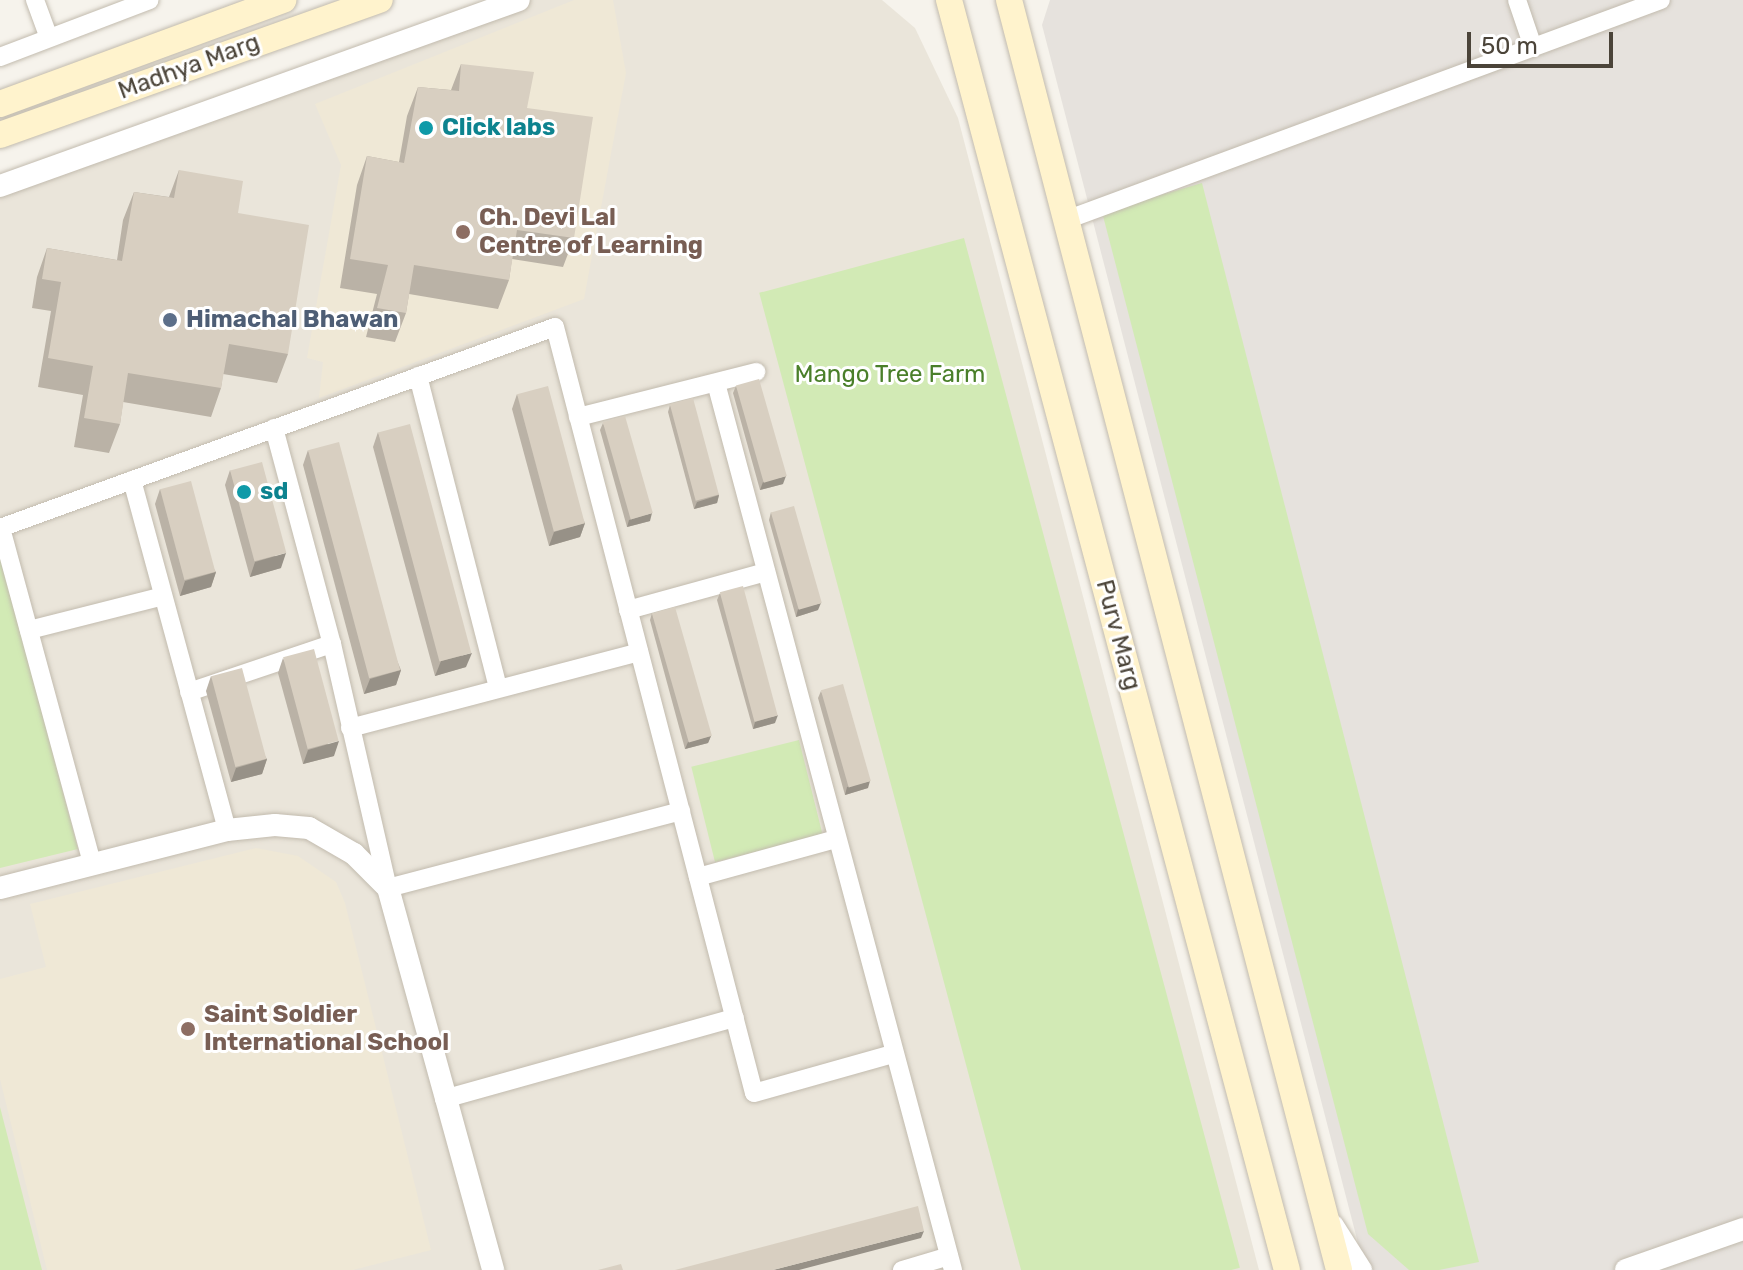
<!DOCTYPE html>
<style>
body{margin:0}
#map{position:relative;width:1743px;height:1270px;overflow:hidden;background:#f6f3ec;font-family:Rubik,sans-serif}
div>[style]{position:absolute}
.residential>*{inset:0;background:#eae5da}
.industrial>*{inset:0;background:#e6e2dd}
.education>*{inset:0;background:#efe8d6}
.green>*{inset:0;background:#d2eab5;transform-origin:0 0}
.roads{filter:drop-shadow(0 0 2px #c2bbae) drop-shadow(0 0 2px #c2bbae)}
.minor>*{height:18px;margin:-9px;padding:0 9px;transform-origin:9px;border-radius:9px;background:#fff}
.tertiary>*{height:22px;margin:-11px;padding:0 11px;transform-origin:11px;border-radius:11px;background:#fff}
.secondary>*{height:26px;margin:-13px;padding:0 13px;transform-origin:13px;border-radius:13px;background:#fff3cd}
.wall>*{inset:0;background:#bab2a6}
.shaded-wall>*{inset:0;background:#979187}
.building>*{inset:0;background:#d8cfc1;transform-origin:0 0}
.dots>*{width:22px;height:22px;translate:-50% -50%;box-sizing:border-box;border:4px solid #fff;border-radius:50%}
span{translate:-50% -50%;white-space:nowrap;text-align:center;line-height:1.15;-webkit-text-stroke:6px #fff;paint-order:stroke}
.street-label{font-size:24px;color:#4b4439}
.culture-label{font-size:24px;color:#0d838f;font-weight:700}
.left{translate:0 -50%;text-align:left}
.education-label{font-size:24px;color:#785e54;font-weight:700}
.service-label{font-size:24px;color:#4e5e75;font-weight:700}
.park-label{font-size:24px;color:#4a7f2a}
.scale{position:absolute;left:1467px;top:32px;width:146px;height:36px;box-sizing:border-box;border:4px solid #4b4439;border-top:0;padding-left:10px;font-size:24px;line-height:28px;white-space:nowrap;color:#4b4439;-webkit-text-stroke:6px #fff;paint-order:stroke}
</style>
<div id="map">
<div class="residential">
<i style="clip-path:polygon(522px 0,882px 0,915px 28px,958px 118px,1259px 1270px,0 1270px,0 185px)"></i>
</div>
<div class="industrial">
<i style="clip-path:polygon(1050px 0,1743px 0,1743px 1270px,1365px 1270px,1042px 25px)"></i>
</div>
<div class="education">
<i style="clip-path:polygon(574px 0,613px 0,626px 73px,584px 299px,319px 398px,323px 362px,307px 358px,341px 165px,315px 104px)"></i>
<i style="clip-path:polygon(256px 848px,298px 856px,336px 882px,345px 903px,431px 1250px,353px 1270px,47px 1270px,0 1079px,0 979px,46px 967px,30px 904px)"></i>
</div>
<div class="green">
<i style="clip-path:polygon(1202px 183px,1479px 1262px,1439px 1270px,1409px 1270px,1368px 1234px,1102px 212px)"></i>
<i style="left:964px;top:238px;width:1066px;height:212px;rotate:75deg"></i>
<i style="clip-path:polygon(0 554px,78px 849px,0 868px)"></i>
<i style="left:799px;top:740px;width:98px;height:111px;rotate:76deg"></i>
<i style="clip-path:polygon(0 1107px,42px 1270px,0 1270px)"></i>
</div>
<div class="roads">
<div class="minor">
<i style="left:35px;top:0;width:40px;rotate:69.8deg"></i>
<i style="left:1517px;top:0;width:50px;rotate:71.2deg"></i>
<i style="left:0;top:57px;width:160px;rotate:-20.8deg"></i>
<i style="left:1066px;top:220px;width:634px;rotate:-20.29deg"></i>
<i style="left:418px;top:376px;width:322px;rotate:75.6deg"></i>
<i style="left:716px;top:383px;width:918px;rotate:75.04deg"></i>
<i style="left:578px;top:417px;width:184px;rotate:-14.2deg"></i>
<i style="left:274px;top:428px;width:224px;rotate:75deg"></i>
<i style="left:332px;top:644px;width:250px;rotate:77.1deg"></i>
<i style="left:388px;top:888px;width:303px;rotate:-14.7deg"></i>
<i style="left:132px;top:480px;width:363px;rotate:74.8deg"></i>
<i style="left:0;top:528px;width:590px;rotate:-19.91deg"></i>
<i style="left:555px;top:327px;width:791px;rotate:75.44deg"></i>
<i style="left:754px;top:1093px;width:144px;rotate:-15.7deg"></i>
<i style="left:1px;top:528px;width:346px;rotate:74.8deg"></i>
<i style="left:628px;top:610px;width:143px;rotate:-15.4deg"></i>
<i style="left:29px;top:630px;width:138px;rotate:-14.2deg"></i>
<i style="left:189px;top:692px;width:151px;rotate:-18.6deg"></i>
<i style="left:350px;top:728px;width:299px;rotate:-14.7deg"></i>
<i style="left:698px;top:877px;width:143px;rotate:-15.4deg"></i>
<i style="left:444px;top:1099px;width:302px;rotate:-15.6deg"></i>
<i style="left:902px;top:1270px;width:49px;rotate:-16.6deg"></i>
</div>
<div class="tertiary">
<i style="left:0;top:186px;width:551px;rotate:-19.72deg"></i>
<i style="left:0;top:888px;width:234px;rotate:-14.3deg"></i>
<i style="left:227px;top:830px;width:48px;rotate:-5.9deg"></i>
<i style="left:275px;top:825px;width:34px;rotate:5deg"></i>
<i style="left:309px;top:828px;width:52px;rotate:30deg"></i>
<i style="left:354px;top:854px;width:48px;rotate:45deg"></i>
<i style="left:388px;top:888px;width:396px;rotate:74.6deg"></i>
<i style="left:1333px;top:1226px;width:52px;rotate:57.5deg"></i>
<i style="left:1626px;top:1270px;width:124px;rotate:-19.3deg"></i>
</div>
<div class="secondary">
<i style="left:949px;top:0;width:1314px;rotate:75.1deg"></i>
<i style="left:1009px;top:0;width:1312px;rotate:75.43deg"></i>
<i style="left:0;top:104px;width:302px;rotate:-20.2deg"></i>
<i style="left:0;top:135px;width:403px;rotate:-19.6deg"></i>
</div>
</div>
<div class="wall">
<i style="clip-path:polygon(461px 64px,527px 108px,574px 238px,563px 267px,512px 259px,509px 280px,498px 309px,409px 294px,406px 313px,395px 342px,366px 337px,377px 294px,340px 288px,357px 185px,367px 156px,399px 162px,407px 116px,418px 87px,451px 90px)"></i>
<i style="clip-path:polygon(179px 170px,238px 213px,288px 354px,277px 383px,223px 374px,221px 388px,211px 417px,123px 402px,120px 424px,109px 453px,74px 447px,83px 395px,38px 387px,51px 311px,32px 308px,37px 277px,47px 248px,117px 260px,123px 220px,134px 192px,169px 197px)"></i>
<i style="clip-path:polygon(736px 386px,783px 484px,760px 490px,733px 393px)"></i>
<i style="clip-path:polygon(517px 394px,585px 523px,580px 537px,549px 546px,512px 409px)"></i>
<i style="clip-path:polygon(670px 405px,719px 495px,717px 503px,694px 509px,668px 412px)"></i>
<i style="clip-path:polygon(603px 423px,650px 521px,627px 527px,600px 430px)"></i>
<i style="clip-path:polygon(378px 432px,466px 667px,435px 676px,373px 447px)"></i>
<i style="clip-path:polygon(308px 450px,401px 670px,396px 685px,364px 694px,303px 465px)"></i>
<i style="clip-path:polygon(230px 470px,281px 568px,250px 577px,225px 485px)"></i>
<i style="clip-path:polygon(160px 489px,216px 572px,211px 587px,180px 596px,155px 504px)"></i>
<i style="clip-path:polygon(771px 512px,818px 610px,796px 617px,769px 520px)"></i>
<i style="clip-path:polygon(720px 593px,775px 723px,753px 729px,717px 600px)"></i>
<i style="clip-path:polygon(652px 613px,711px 736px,708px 743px,685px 749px,650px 620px)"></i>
<i style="clip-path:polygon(283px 658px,334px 756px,303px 764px,278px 673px)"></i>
<i style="clip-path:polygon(211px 676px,267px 759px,262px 774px,231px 782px,206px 691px)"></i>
<i style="clip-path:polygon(821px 691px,868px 788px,845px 795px,818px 698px)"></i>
</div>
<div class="shaded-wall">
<i style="clip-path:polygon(786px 476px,783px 484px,760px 490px,763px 482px)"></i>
<i style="clip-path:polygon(719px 495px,717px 503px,694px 509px,697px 502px)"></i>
<i style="clip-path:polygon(652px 513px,650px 521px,627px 527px,629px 520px)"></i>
<i style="clip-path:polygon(585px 523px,580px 537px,549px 546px,554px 532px)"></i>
<i style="clip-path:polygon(286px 553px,281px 568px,250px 577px,255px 562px)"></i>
<i style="clip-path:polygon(216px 572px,211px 587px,180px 596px,185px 581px)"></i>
<i style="clip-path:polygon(821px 603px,818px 610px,796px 617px,798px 609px)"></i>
<i style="clip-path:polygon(472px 653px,466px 667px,435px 676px,441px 661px)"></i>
<i style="clip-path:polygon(401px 670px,396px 685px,364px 694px,370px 679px)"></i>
<i style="clip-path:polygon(778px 715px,775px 723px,753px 729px,755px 722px)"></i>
<i style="clip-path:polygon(711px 736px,708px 743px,685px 749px,688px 742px)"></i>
<i style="clip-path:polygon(339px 741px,334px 756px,303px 764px,308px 750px)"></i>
<i style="clip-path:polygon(267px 759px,262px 774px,231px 782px,236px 768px)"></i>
<i style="clip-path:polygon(870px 781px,868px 788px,845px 795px,847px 787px)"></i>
<i style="clip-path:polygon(924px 1231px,921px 1238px,799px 1270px,773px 1270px)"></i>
</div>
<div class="building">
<i style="clip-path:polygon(461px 64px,534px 72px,527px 108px,593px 117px,574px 238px,517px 230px,509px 280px,414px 265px,406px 313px,377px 308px,388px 265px,350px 259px,367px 156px,404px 163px,418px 87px,459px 91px)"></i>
<i style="clip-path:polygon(179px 170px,243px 181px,238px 213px,309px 225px,288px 354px,229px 344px,221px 388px,128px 373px,120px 424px,84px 418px,93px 366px,48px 358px,61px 282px,42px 279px,47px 248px,122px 261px,134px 192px,174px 198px)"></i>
<i style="left:759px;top:379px;width:101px;height:24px;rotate:74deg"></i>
<i style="left:548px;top:386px;width:142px;height:32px;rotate:75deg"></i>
<i style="left:693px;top:398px;width:100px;height:24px;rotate:75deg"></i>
<i style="left:625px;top:416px;width:101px;height:23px;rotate:74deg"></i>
<i style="left:410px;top:424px;width:237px;height:33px;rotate:75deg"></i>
<i style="left:339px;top:442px;width:236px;height:32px;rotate:75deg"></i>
<i style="left:262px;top:462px;width:94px;height:33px;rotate:75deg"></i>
<i style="left:191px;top:481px;width:94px;height:32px;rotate:75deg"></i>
<i style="left:794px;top:506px;width:101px;height:24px;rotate:74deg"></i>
<i style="left:743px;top:586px;width:134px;height:24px;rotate:75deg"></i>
<i style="left:675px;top:607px;width:134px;height:24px;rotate:74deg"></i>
<i style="left:314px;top:649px;width:95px;height:32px;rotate:75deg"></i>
<i style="left:242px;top:668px;width:94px;height:32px;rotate:75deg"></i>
<i style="left:843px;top:684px;width:101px;height:23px;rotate:74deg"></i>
<i style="clip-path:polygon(918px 1206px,924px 1231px,773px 1270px,675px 1270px)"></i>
<i style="clip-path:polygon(621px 1264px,623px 1270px,598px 1270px)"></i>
</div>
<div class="dots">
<i style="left:426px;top:128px;background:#0f9aa8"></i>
<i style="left:463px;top:232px;background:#8d6e63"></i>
<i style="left:170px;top:320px;background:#5c6f8a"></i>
<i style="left:244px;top:492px;background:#0f9aa8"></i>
<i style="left:188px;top:1029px;background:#8d6e63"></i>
</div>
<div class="street-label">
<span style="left:189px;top:67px;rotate:-20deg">Madhya Marg</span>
<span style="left:1118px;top:635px;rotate:75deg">Purv Marg</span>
</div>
<div class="culture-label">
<span class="left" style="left:442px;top:128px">Click labs</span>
<span class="left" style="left:260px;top:492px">sd</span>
</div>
<div class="education-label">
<span class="left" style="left:479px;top:232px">Ch. Devi Lal<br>Centre of Learning</span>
<span class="left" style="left:204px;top:1029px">Saint Soldier<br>International School</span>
</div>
<div class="service-label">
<span class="left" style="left:186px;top:320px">Himachal Bhawan</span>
</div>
<div class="park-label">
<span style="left:890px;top:375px">Mango Tree Farm</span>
</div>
<div class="scale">50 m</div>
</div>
